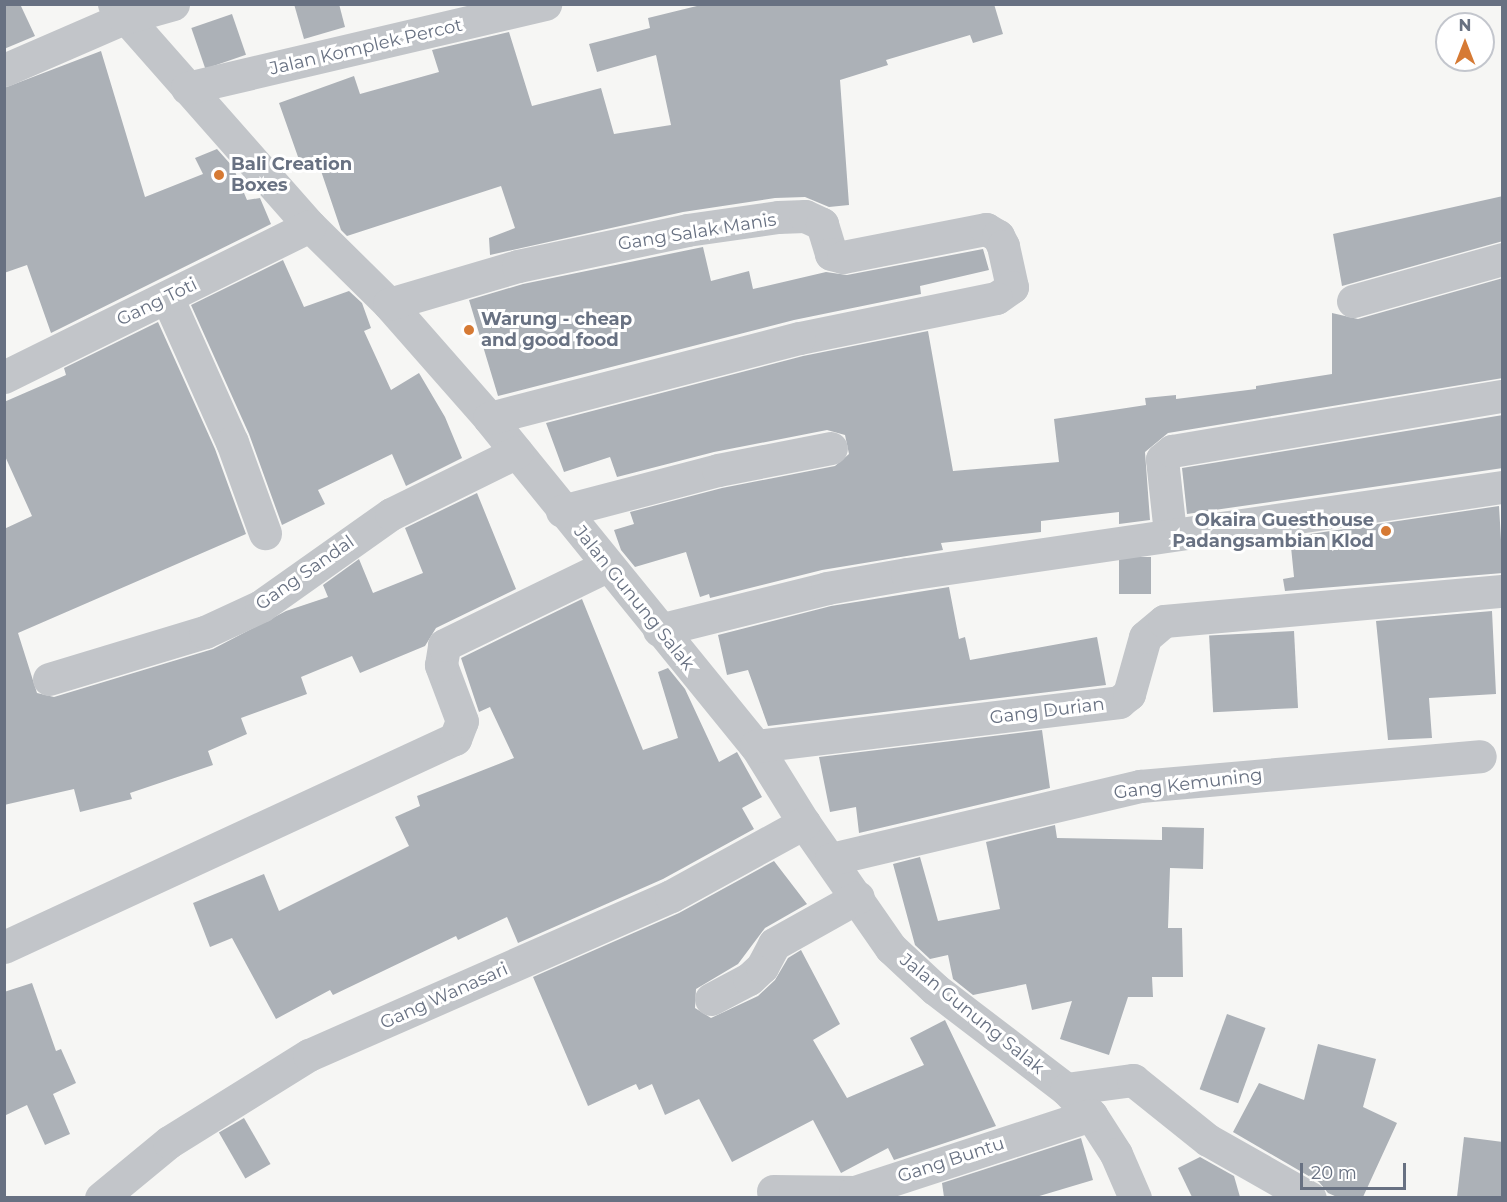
<!DOCTYPE html>
<style>
body{margin:0}
#map{position:relative;width:1507px;height:1202px;overflow:hidden;background:#f6f6f4;font-family:Montserrat,sans-serif}
div>[style]{position:absolute}
.building>*{inset:0;background:#acb1b7;transform-origin:0 0}
.minor>*{height:33px;margin:-16.5px;padding:0 16.5px;transform-origin:16.5px;border-radius:16.5px;background:#c2c5c9}
.dots>*{width:16px;height:16px;translate:-50% -50%;box-sizing:border-box;border:3px solid #fff;border-radius:50%}
span{translate:-50% -50%;white-space:nowrap;text-align:center;line-height:1.15;-webkit-text-stroke:6px #fff;paint-order:stroke}
.street-label{font-size:18px;color:#687182}
.poi-label{font-size:18px;color:#687182;font-weight:700}
.left{translate:0 -50%;text-align:left}
.right{translate:-100% -50%;text-align:right}
.frame{position:absolute;inset:0;border:6px solid #687182;pointer-events:none}
.north{position:absolute;left:1435px;top:12px;width:60px;height:60px;box-sizing:border-box;background:#fff;border:2px solid #c3c6cd;border-radius:50%;rotate:0deg;font-size:16px;font-weight:700;line-height:24px;text-align:center;color:#687182}
.north::after{content:'';display:block;margin:auto;width:21px;height:27px;background:#d67a34;clip-path:polygon(50% 0,100% 100%,50% 72%,0 100%)}
.scale{position:absolute;left:1300px;top:1163px;width:106px;height:27px;box-sizing:border-box;border:3px solid #687182;border-top:0;padding-left:8px;font-size:18px;line-height:21px;white-space:nowrap;color:#687182;-webkit-text-stroke:4px #fff;paint-order:stroke}
</style>
<div id="map">
<div class="building">
<i style="clip-path:polygon(4px 4px,20px 4px,35px 36px,4px 49px)"></i>
<i style="clip-path:polygon(294px 4px,339px 4px,345px 27px,304px 39px)"></i>
<i style="clip-path:polygon(705px 4px,994px 4px,1003px 34px,973px 43px,970px 35px,886px 60px,888px 65px,840px 80px,849px 205px,829px 207px,805px 197px,775px 198px,683px 212px,490px 255px,489px 238px,515px 228px,501px 186px,347px 236px,341px 230px,319px 165px,303px 171px,279px 103px,354px 76px,360px 94px,439px 72px,432px 50px,509px 32px,532px 106px,601px 88px,614px 134px,671px 125px,656px 55px,597px 72px,589px 44px,650px 28px,648px 18px)"></i>
<i style="left:232px;top:14px;width:43px;height:43px;rotate:71deg"></i>
<i style="clip-path:polygon(101px 51px,145px 197px,203px 174px,195px 158px,217px 149px,233px 167px,247px 200px,260px 198px,271px 224px,51px 333px,27px 265px,4px 273px,4px 88px)"></i>
<i style="clip-path:polygon(1503px 196px,1503px 241px,1342px 286px,1333px 234px)"></i>
<i style="clip-path:polygon(703px 247px,711px 281px,749px 271px,753px 289px,826px 272px,847px 275px,983px 249px,989px 270px,920px 286px,921px 294px,794px 320px,498px 396px,469px 300px,523px 284px)"></i>
<i style="clip-path:polygon(283px 260px,304px 307px,349px 291px,362px 303px,371px 328px,364px 331px,391px 390px,419px 373px,445px 417px,462px 458px,406px 486px,392px 454px,318px 490px,325px 504px,282px 525px,249px 434px,191px 305px)"></i>
<i style="clip-path:polygon(1503px 278px,1503px 378px,1168px 433px,1145px 452px,1150px 520px,1119px 524px,1119px 512px,1041px 521px,1041px 532px,941px 543px,943px 550px,822px 570px,710px 598px,709px 594px,700px 597px,686px 552px,635px 567px,621px 550px,614px 530px,634px 524px,630px 512px,722px 488px,835px 466px,849px 454px,845px 435px,827px 430px,714px 452px,617px 477px,610px 457px,564px 472px,546px 423px,803px 356px,928px 331px,953px 471px,1059px 462px,1054px 419px,1146px 405px,1145px 398px,1176px 395px,1176px 399px,1256px 389px,1256px 386px,1332px 374px,1332px 313px,1358px 319px)"></i>
<i style="clip-path:polygon(158px 322px,215px 449px,246px 534px,18px 633px,37px 693px,54px 697px,213px 649px,286px 611px,328px 597px,323px 585px,359px 559px,373px 593px,423px 573px,405px 528px,477px 493px,516px 589px,436px 628px,425px 646px,360px 673px,352px 656px,301px 677px,307px 694px,241px 718px,247px 734px,208px 751px,213px 765px,130px 793px,132px 799px,80px 812px,74px 789px,4px 805px,4px 529px,32px 516px,4px 454px,4px 402px,66px 375px,64px 368px)"></i>
<i style="clip-path:polygon(1503px 415px,1503px 468px,1187px 514px,1182px 468px)"></i>
<i style="clip-path:polygon(1499px 506px,1503px 573px,1285px 591px,1283px 579px,1294px 577px,1290px 537px)"></i>
<i style="left:1151px;top:557px;width:37px;height:32px;rotate:90deg"></i>
<i style="clip-path:polygon(949px 587px,959px 639px,965px 637px,970px 660px,1097px 637px,1106px 685px,768px 726px,748px 670px,727px 675px,718px 635px,831px 606px)"></i>
<i style="clip-path:polygon(582px 599px,643px 750px,678px 738px,658px 672px,668px 668px,685px 689px,719px 762px,737px 752px,762px 797px,742px 808px,754px 829px,663px 879px,518px 943px,507px 917px,458px 940px,456px 936px,333px 995px,330px 990px,276px 1019px,232px 938px,210px 947px,193px 903px,264px 874px,279px 911px,409px 846px,395px 817px,420px 806px,417px 796px,514px 758px,490px 707px,479px 712px,461px 658px)"></i>
<i style="clip-path:polygon(1492px 611px,1496px 694px,1429px 698px,1432px 738px,1388px 740px,1376px 621px)"></i>
<i style="left:1294px;top:631px;width:77px;height:85px;rotate:87deg"></i>
<i style="clip-path:polygon(1042px 730px,1050px 788px,859px 833px,856px 807px,830px 812px,819px 757px)"></i>
<i style="clip-path:polygon(1055px 825px,1057px 838px,1162px 840px,1162px 827px,1204px 828px,1203px 869px,1170px 868px,1168px 928px,1182px 928px,1183px 977px,1152px 977px,1153px 997px,1128px 997px,1109px 1055px,1060px 1039px,1072px 1001px,1032px 1010px,1026px 984px,973px 995px,953px 979px,948px 955px,930px 959px,915px 945px,893px 864px,920px 857px,938px 921px,1000px 909px,986px 842px)"></i>
<i style="clip-path:polygon(774px 861px,807px 904px,765px 928px,738px 964px,696px 989px,695px 1008px,711px 1018px,758px 996px,775px 980px,788px 958px,801px 950px,840px 1024px,813px 1040px,847px 1098px,924px 1065px,910px 1038px,945px 1020px,996px 1126px,894px 1160px,888px 1148px,841px 1173px,813px 1120px,732px 1162px,699px 1099px,665px 1115px,652px 1084px,639px 1090px,636px 1084px,588px 1106px,533px 977px,679px 913px)"></i>
<i style="clip-path:polygon(32px 983px,56px 1051px,61px 1049px,76px 1083px,53px 1094px,70px 1134px,45px 1145px,27px 1105px,4px 1116px,4px 992px)"></i>
<i style="left:1227px;top:1014px;width:41px;height:80px;rotate:20deg"></i>
<i style="clip-path:polygon(1318px 1044px,1376px 1059px,1363px 1107px,1397px 1123px,1363px 1197px,1337px 1197px,1328px 1193px,1319px 1182px,1233px 1132px,1259px 1083px,1304px 1100px)"></i>
<i style="left:244px;top:1118px;width:53px;height:29px;rotate:60deg"></i>
<i style="clip-path:polygon(1464px 1137px,1503px 1142px,1503px 1197px,1457px 1197px)"></i>
<i style="clip-path:polygon(1081px 1138px,1093px 1180px,1036px 1197px,944px 1197px,942px 1183px)"></i>
<i style="clip-path:polygon(1200px 1157px,1234px 1176px,1240px 1197px,1192px 1197px,1178px 1168px)"></i>
</div>
<div class="minor">
<i style="left:114px;top:4px;width:296px;rotate:48.6deg"></i>
<i style="left:310px;top:226px;width:111px;rotate:44.6deg"></i>
<i style="left:389px;top:304px;width:152px;rotate:48.7deg"></i>
<i style="left:489px;top:418px;width:423px;rotate:50.9deg"></i>
<i style="left:756px;top:746px;width:91px;rotate:58.1deg"></i>
<i style="left:804px;top:823px;width:152px;rotate:55.2deg"></i>
<i style="left:891px;top:948px;width:60px;rotate:43deg"></i>
<i style="left:935px;top:989px;width:165px;rotate:37.4deg"></i>
<i style="left:1066px;top:1089px;width:36px;rotate:46deg"></i>
<i style="left:1091px;top:1115px;width:46px;rotate:57.3deg"></i>
<i style="left:1116px;top:1154px;width:48px;rotate:66.6deg"></i>
<i style="left:4px;top:70px;width:131px;rotate:-23.4deg"></i>
<i style="left:124px;top:18px;width:51px;rotate:-15.9deg"></i>
<i style="left:187px;top:88px;width:368px;rotate:-13.2deg"></i>
<i style="left:167px;top:297px;width:159px;rotate:65.9deg"></i>
<i style="left:232px;top:442px;width:97px;rotate:70.1deg"></i>
<i style="left:1353px;top:301px;width:155px;rotate:-15.7deg"></i>
<i style="left:389px;top:304px;width:134px;rotate:-16.4deg"></i>
<i style="left:518px;top:266px;width:173px;rotate:-12deg"></i>
<i style="left:687px;top:230px;width:92px;rotate:-8.1deg"></i>
<i style="left:778px;top:217px;width:27px;rotate:-2deg"></i>
<i style="left:805px;top:216px;width:19px;rotate:25deg"></i>
<i style="left:822px;top:224px;width:31px;rotate:73deg"></i>
<i style="left:831px;top:254px;width:12px;rotate:14deg"></i>
<i style="left:843px;top:257px;width:146px;rotate:-11.1deg"></i>
<i style="left:986px;top:229px;width:14px;rotate:30deg"></i>
<i style="left:998px;top:236px;width:11px;rotate:63deg"></i>
<i style="left:1003px;top:246px;width:42px;rotate:77.6deg"></i>
<i style="left:1012px;top:287px;width:19px;rotate:145deg"></i>
<i style="left:996px;top:298px;width:201px;rotate:168.5deg"></i>
<i style="left:799px;top:338px;width:320px;rotate:165.5deg"></i>
<i style="left:4px;top:377px;width:341px;rotate:-26.3deg"></i>
<i style="left:562px;top:511px;width:161px;rotate:-14.7deg"></i>
<i style="left:718px;top:470px;width:115px;rotate:-11deg"></i>
<i style="left:1170px;top:533px;width:74px;rotate:-96.2deg"></i>
<i style="left:1162px;top:459px;width:13px;rotate:-39deg"></i>
<i style="left:1172px;top:451px;width:335px;rotate:-9.5deg"></i>
<i style="left:659px;top:630px;width:173px;rotate:-14deg"></i>
<i style="left:827px;top:588px;width:81px;rotate:-9.9deg"></i>
<i style="left:907px;top:574px;width:601px;rotate:-8.32deg"></i>
<i style="left:49px;top:679px;width:163px;rotate:-16.8deg"></i>
<i style="left:205px;top:632px;width:62px;rotate:-24.9deg"></i>
<i style="left:261px;top:606px;width:159px;rotate:-35.3deg"></i>
<i style="left:391px;top:514px;width:140px;rotate:-26.2deg"></i>
<i style="left:756px;top:746px;width:366px;rotate:-6.9deg"></i>
<i style="left:1119px;top:702px;width:13px;rotate:-39deg"></i>
<i style="left:1129px;top:694px;width:59px;rotate:-74.3deg"></i>
<i style="left:1145px;top:637px;width:25px;rotate:-40deg"></i>
<i style="left:1164px;top:621px;width:339px;rotate:-5.1deg"></i>
<i style="left:831px;top:859px;width:318px;rotate:-13.3deg"></i>
<i style="left:1140px;top:786px;width:341px;rotate:-5deg"></i>
<i style="left:4px;top:947px;width:497px;rotate:-24.8deg"></i>
<i style="left:455px;top:739px;width:19px;rotate:-69deg"></i>
<i style="left:462px;top:721px;width:60px;rotate:-110.6deg"></i>
<i style="left:441px;top:665px;width:20px;rotate:-81deg"></i>
<i style="left:444px;top:645px;width:181px;rotate:-25.9deg"></i>
<i style="left:711px;top:999px;width:43px;rotate:-27.8deg"></i>
<i style="left:749px;top:979px;width:18px;rotate:-43deg"></i>
<i style="left:762px;top:967px;width:26px;rotate:-62deg"></i>
<i style="left:774px;top:944px;width:96px;rotate:-29.2deg"></i>
<i style="left:1066px;top:1089px;width:68px;rotate:-7.7deg"></i>
<i style="left:1133px;top:1080px;width:96px;rotate:38.7deg"></i>
<i style="left:1208px;top:1140px;width:117px;rotate:29.6deg"></i>
<i style="left:773px;top:1191px;width:82px;rotate:0.7deg"></i>
<i style="left:855px;top:1192px;width:248px;rotate:-18.1deg"></i>
<i style="left:101px;top:1198px;width:88px;rotate:-39.5deg"></i>
<i style="left:169px;top:1142px;width:165px;rotate:-31.9deg"></i>
<i style="left:309px;top:1055px;width:395px;rotate:-23.7deg"></i>
<i style="left:671px;top:896px;width:152px;rotate:-28.8deg"></i>
</div>
<div class="dots">
<i style="left:219px;top:175px;background:#d67a34"></i>
<i style="left:469px;top:330px;background:#d67a34"></i>
<i style="left:1386px;top:531px;background:#d67a34"></i>
</div>
<div class="street-label">
<span style="left:366px;top:47px;rotate:-13deg">Jalan Komplek Percot</span>
<span style="left:697px;top:232px;rotate:-9deg">Gang Salak Manis</span>
<span style="left:157px;top:302px;rotate:-26deg">Gang Toti</span>
<span style="left:305px;top:573px;rotate:-35deg">Gang Sandal</span>
<span style="left:634px;top:598px;rotate:51deg">Jalan Gunung Salak</span>
<span style="left:1047px;top:711px;rotate:-7deg">Gang Durian</span>
<span style="left:1188px;top:784px;rotate:-7deg">Gang Kemuning</span>
<span style="left:444px;top:996px;rotate:-24deg">Gang Wanasari</span>
<span style="left:972px;top:1014px;rotate:39deg">Jalan Gunung Salak</span>
<span style="left:951px;top:1160px;rotate:-18deg">Gang Buntu</span>
</div>
<div class="poi-label">
<span class="left" style="left:231px;top:175px">Bali Creation<br>Boxes</span>
<span class="left" style="left:481px;top:330px">Warung - cheap<br>and good food</span>
<span class="right" style="left:1374px;top:531px">Okaira Guesthouse<br>Padangsambian Klod</span>
</div>
<div class="frame"></div>
<div class="north">N</div>
<div class="scale">20 m</div>
</div>
